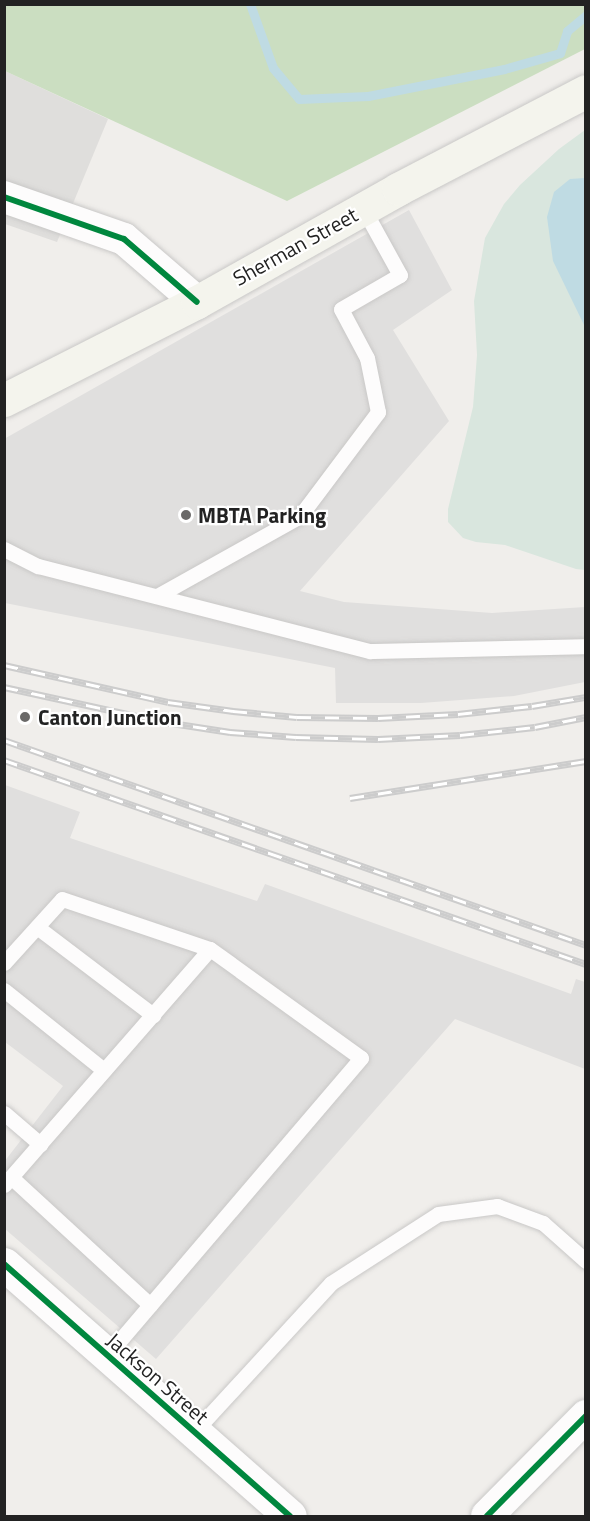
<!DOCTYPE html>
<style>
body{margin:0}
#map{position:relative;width:590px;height:1521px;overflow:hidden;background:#f0eeeb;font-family:"Titillium Web",sans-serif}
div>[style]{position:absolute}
.residential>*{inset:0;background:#dfdedc}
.forest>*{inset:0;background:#cbdec1}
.wetland>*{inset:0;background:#d9e6de}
.parking>*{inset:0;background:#e0dfde}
.water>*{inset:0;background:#bfdbe3}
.stream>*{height:9px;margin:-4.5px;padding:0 4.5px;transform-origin:4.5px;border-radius:4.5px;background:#bfdbe3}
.roads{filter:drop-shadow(0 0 2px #c9c8c7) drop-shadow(0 0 2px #c9c8c7)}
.service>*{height:15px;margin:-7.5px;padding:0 7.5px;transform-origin:7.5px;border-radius:7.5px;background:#fdfcfc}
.minor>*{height:32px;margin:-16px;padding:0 16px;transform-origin:16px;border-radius:16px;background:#fdfcfc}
.tertiary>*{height:33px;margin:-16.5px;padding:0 16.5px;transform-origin:16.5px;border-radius:16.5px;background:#fdfcfc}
.secondary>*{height:33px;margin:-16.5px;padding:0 16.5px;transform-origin:16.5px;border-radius:16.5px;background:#f4f4ed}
.rail>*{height:7px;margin-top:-3.5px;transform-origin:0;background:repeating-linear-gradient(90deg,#fff 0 14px,#ccc 0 28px);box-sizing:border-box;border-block:2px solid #ccc}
.cycleway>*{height:6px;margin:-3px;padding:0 3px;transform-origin:3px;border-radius:3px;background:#00873e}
.dots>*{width:16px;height:16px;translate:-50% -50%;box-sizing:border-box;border:3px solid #fff;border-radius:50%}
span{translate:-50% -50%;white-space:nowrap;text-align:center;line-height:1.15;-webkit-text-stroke:4.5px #fff;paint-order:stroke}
.street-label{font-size:21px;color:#222}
.poi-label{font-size:21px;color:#222;font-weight:700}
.left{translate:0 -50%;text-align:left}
.frame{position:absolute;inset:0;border:6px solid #222;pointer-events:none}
</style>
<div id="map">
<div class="residential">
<i style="clip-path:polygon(5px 71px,108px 119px,57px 242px,5px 224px)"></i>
</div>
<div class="forest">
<i style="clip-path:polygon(5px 4px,585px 5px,585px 49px,287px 201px,5px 71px)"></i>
</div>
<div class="wetland">
<i style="clip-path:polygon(585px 130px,585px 570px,576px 569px,505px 545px,476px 542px,463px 538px,448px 522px,448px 509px,473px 407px,477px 355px,474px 301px,485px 238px,504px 204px,520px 185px,559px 149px)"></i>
</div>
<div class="parking">
<i style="clip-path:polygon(409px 210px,452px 290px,393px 330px,449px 421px,300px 591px,344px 602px,492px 613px,585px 607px,585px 682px,514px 696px,421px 703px,336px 703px,335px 668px,5px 603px,4px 439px)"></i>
<i style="clip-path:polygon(5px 785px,80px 812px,70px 838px,257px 901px,265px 884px,571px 994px,576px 979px,585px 982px,585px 1069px,455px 1019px,156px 1359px,5px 1229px,4px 1162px,63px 1086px,5px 1042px)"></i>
</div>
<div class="water">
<i style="clip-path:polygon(585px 178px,586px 178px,585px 327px,553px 261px,547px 217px,554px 192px,570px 179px)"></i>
</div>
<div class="stream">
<i style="left:250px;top:4px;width:68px;rotate:70.2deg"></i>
<i style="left:273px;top:68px;width:40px;rotate:50deg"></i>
<i style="left:299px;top:99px;width:69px;rotate:-2.5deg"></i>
<i style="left:368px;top:96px;width:139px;rotate:-11.2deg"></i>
<i style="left:504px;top:69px;width:58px;rotate:-15.9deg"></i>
<i style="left:560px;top:53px;width:23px;rotate:-72deg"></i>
<i style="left:567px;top:31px;width:25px;rotate:-40deg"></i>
</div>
<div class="roads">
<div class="service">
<i style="left:4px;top:549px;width:38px;rotate:27deg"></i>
<i style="left:38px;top:566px;width:343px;rotate:14.4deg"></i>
<i style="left:370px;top:651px;width:216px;rotate:-1.3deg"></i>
<i style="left:157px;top:596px;width:164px;rotate:-29.2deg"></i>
<i style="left:300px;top:516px;width:130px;rotate:-53.1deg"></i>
<i style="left:378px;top:412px;width:55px;rotate:-101.5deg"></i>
<i style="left:367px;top:358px;width:55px;rotate:-118deg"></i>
<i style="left:341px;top:309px;width:68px;rotate:-30deg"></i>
<i style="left:400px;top:275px;width:77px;rotate:-118.9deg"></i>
<i style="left:37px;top:927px;width:146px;rotate:37.2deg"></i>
<i style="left:4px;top:963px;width:86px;rotate:-47.8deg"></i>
<i style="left:62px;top:899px;width:156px;rotate:18.7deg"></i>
<i style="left:4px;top:990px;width:128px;rotate:38.7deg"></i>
<i style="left:4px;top:1113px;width:48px;rotate:40.7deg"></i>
<i style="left:11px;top:1177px;width:189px;rotate:42.6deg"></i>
<i style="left:4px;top:1185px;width:313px;rotate:-48.9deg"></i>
<i style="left:210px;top:949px;width:186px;rotate:35.8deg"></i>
<i style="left:361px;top:1058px;width:391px;rotate:130.5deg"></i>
<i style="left:194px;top:1432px;width:202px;rotate:-47.4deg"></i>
<i style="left:331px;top:1283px;width:127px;rotate:-32.8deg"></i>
<i style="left:438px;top:1214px;width:60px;rotate:-7.7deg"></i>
<i style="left:497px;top:1206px;width:49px;rotate:20.3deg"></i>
<i style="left:543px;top:1223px;width:57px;rotate:41.5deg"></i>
</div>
<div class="minor">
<i style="left:4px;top:197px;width:127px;rotate:19.3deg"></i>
<i style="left:124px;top:239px;width:96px;rotate:40.8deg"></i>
<i style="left:487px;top:1516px;width:141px;rotate:-45.3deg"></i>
</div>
<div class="tertiary">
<i style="left:4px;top:1264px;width:381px;rotate:41.4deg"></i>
</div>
<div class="secondary">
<i style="left:4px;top:400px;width:216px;rotate:-26.9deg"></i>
<i style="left:197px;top:302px;width:231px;rotate:-29.3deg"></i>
<i style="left:398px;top:189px;width:212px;rotate:-27.5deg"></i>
</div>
</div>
<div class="rail">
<i style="left:4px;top:665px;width:168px;rotate:12.7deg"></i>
<i style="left:168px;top:702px;width:66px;rotate:7.9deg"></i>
<i style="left:233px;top:711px;width:64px;rotate:5.4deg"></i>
<i style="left:297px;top:717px;width:81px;rotate:0.7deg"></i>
<i style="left:378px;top:718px;width:80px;rotate:-2.9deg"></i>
<i style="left:458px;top:714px;width:74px;rotate:-6.2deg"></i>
<i style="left:532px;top:706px;width:55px;rotate:-9.5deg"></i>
<i style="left:4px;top:687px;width:165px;rotate:12.3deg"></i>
<i style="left:165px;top:722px;width:66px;rotate:8.7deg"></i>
<i style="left:230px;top:732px;width:66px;rotate:4.3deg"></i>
<i style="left:296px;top:737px;width:82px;rotate:1.4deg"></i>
<i style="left:378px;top:739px;width:82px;rotate:-2.8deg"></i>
<i style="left:460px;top:735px;width:75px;rotate:-6.1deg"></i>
<i style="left:535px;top:727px;width:52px;rotate:-11.1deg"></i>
<i style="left:4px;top:740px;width:617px;rotate:19.4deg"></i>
<i style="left:4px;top:760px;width:617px;rotate:19.32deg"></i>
<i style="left:350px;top:798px;width:239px;rotate:-8.9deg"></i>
</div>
<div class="cycleway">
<i style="left:4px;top:197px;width:127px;rotate:19.3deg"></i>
<i style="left:124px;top:239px;width:96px;rotate:40.8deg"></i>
<i style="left:4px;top:1264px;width:381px;rotate:41.4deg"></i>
<i style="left:487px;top:1516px;width:141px;rotate:-45.3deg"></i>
</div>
<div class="dots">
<i style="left:186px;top:515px;background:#6a6968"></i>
<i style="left:25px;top:717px;background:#6a6968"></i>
</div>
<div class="street-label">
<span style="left:295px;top:246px;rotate:-29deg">Sherman Street</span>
<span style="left:158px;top:1378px;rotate:41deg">Jackson Street</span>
</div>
<div class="poi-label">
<span class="left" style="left:198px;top:515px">MBTA Parking</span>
<span class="left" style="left:38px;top:717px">Canton Junction</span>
</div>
<div class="frame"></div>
</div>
